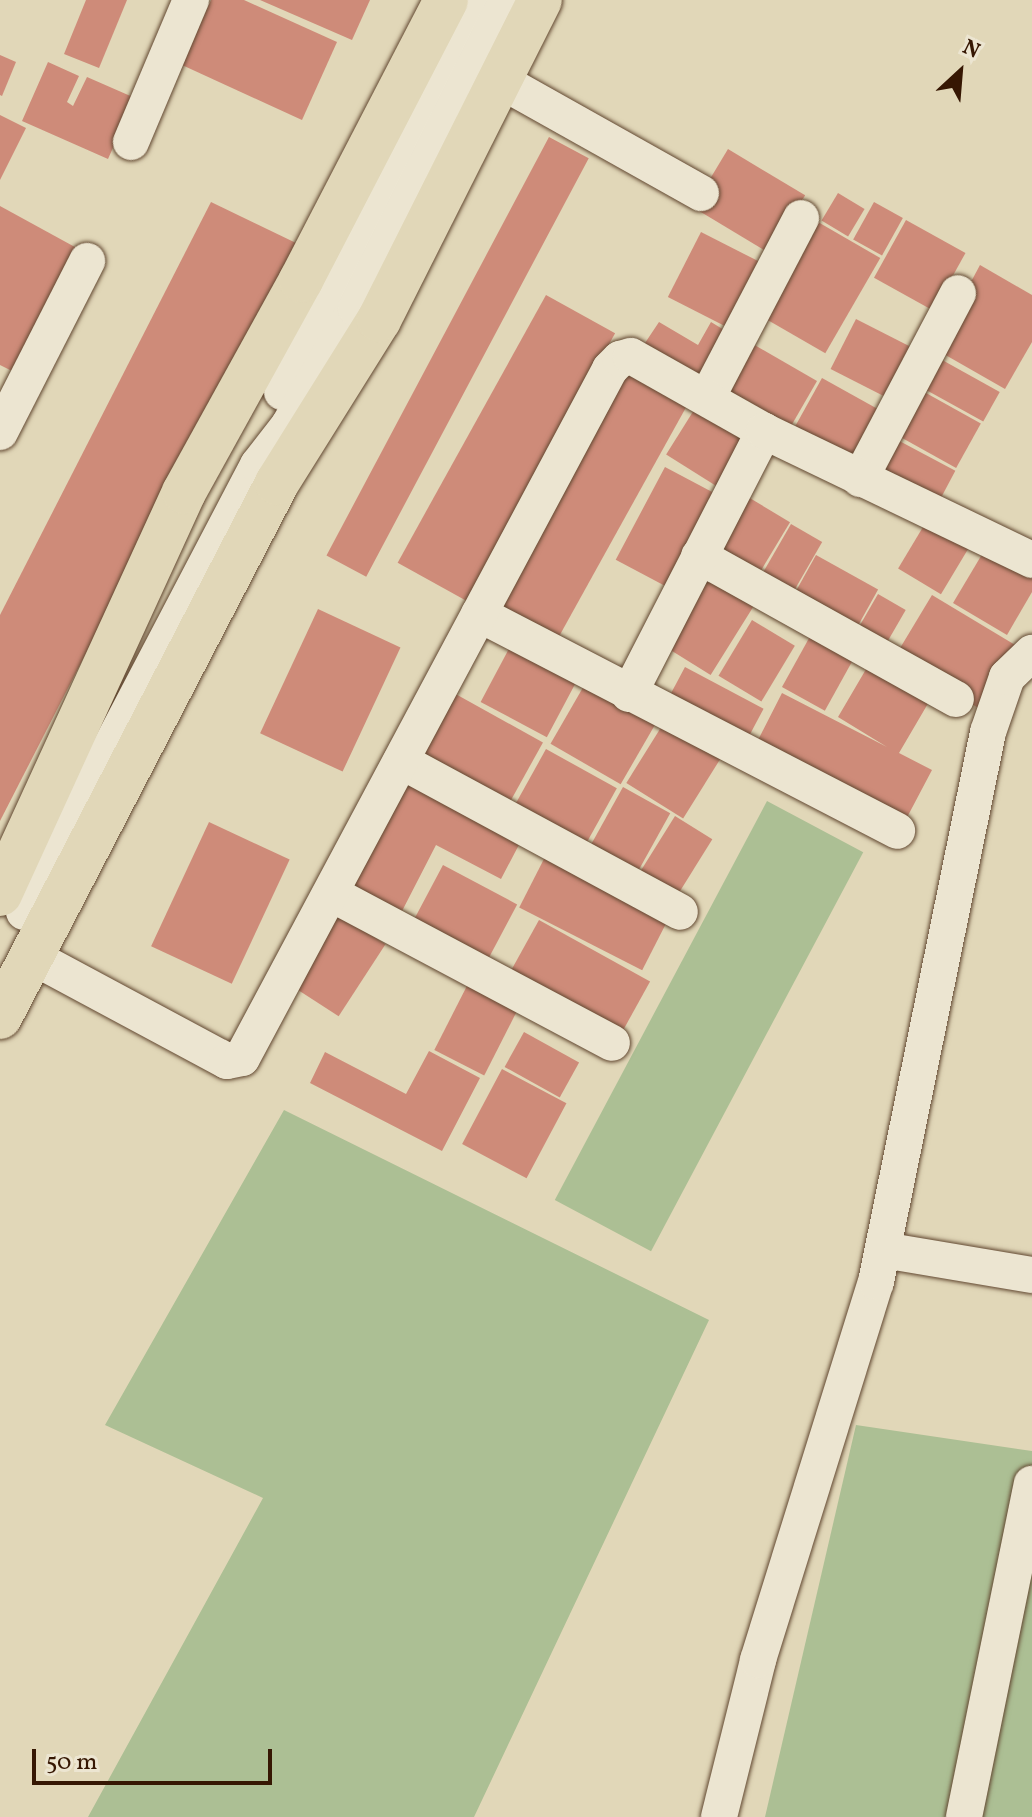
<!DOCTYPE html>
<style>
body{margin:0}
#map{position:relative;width:1032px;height:1817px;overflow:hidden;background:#e1d7b8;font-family:Vollkorn,serif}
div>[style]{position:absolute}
.green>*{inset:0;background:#acbf94;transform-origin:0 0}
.building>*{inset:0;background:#ce8b79;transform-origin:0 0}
.roads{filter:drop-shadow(0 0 2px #614730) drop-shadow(0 0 2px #614730)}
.minor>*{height:36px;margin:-18px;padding:0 18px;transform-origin:18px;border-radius:18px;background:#ece5d1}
.major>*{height:44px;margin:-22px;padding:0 22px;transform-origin:22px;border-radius:22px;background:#e1d7b8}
span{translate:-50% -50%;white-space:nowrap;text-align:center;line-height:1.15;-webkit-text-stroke:6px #ece5d1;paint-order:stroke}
.north{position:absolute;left:920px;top:32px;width:80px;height:80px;-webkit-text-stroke:6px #ece5d1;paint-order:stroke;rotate:26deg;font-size:22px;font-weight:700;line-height:32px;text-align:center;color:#361703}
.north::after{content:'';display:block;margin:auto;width:28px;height:36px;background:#361703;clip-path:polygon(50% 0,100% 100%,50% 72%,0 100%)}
.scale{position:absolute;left:32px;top:1749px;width:240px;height:36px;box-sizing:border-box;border:4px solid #361703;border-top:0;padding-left:10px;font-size:24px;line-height:28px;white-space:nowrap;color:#361703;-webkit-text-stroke:6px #ece5d1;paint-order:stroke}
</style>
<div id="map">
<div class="green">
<i style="left:767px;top:801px;width:109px;height:452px;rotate:28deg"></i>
<i style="clip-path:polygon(284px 1110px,709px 1320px,474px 1817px,88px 1817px,263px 1498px,105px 1425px)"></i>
<i style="clip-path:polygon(856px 1425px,1032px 1451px,1032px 1817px,765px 1817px)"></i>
</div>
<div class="building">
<i style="clip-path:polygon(86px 0,127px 0,99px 68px,64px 54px)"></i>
<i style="clip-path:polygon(211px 0,244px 0,337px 42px,302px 120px,182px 65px)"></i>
<i style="clip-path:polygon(260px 0,370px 0,352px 40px)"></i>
<i style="clip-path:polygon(0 55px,16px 62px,2px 96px,0 95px)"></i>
<i style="clip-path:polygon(48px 62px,79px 76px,67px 102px,73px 106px,87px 77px,135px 98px,108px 159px,22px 121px)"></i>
<i style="clip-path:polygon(0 115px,26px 128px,0 180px)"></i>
<i style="left:549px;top:137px;width:45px;height:474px;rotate:28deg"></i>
<i style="left:728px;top:149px;width:90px;height:68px;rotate:31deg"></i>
<i style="left:838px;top:193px;width:31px;height:32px;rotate:31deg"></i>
<i style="clip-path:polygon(211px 202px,296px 243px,0 821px,0 615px)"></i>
<i style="left:874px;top:202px;width:33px;height:43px;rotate:29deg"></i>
<i style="clip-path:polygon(0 206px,84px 252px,18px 374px,0 365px)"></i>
<i style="left:811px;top:218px;width:80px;height:110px;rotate:30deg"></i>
<i style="left:906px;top:220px;width:68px;height:66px;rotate:29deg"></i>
<i style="left:701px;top:232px;width:76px;height:73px;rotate:27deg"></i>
<i style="clip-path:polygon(980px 265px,1032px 295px,1032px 342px,1005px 389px,935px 349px)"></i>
<i style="left:546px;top:295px;width:79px;height:306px;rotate:29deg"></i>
<i style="left:856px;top:319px;width:70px;height:56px;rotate:27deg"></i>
<i style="clip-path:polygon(659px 322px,698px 345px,711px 322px,734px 336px,705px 384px,643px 346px)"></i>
<i style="left:746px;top:340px;width:82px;height:64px;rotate:30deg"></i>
<i style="left:935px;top:356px;width:74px;height:34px;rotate:29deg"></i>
<i style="left:630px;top:364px;width:70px;height:285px;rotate:29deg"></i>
<i style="left:822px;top:378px;width:74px;height:67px;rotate:29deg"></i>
<i style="left:917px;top:388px;width:73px;height:51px;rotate:29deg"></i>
<i style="left:699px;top:402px;width:61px;height:62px;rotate:32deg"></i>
<i style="left:890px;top:436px;width:74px;height:47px;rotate:28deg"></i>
<i style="left:665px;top:467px;width:62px;height:105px;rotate:28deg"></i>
<i style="left:748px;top:497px;width:49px;height:70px;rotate:31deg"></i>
<i style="left:929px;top:517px;width:50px;height:60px;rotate:31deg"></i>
<i style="left:791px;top:524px;width:36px;height:66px;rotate:30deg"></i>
<i style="clip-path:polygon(987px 546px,1032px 573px,1032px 592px,1007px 635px,953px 603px)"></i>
<i style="left:816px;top:555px;width:71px;height:53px;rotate:29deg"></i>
<i style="left:712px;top:571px;width:54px;height:89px;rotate:32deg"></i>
<i style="left:878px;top:594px;width:32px;height:48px;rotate:30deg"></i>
<i style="left:932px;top:595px;width:98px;height:73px;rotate:31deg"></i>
<i style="left:318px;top:609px;width:91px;height:137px;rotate:25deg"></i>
<i style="left:752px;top:620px;width:50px;height:65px;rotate:31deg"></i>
<i style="left:813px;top:631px;width:49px;height:64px;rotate:29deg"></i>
<i style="left:513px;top:641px;width:75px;height:69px;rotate:28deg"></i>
<i style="clip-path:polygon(872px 659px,933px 695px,899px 753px,932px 770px,903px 825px,754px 748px,782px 693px,887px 747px,838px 717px)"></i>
<i style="left:685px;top:667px;width:89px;height:42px;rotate:28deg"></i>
<i style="left:585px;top:684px;width:81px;height:69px;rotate:30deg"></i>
<i style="left:452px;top:692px;width:104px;height:74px;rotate:29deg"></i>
<i style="left:665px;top:721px;width:67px;height:73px;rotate:32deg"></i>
<i style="left:546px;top:749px;width:81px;height:69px;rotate:29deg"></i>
<i style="clip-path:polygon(404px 777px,522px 839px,501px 879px,436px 845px,400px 915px,346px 887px)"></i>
<i style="left:623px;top:787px;width:54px;height:75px;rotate:29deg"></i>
<i style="left:675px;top:816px;width:44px;height:72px;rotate:32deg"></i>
<i style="left:209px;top:822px;width:89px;height:137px;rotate:25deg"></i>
<i style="left:546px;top:855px;width:138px;height:59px;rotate:27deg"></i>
<i style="left:443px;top:865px;width:84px;height:64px;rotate:28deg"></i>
<i style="left:336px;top:912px;width:59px;height:86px;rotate:33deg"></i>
<i style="left:539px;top:920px;width:127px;height:64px;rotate:29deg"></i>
<i style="left:472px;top:976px;width:56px;height:83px;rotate:27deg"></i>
<i style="left:524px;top:1032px;width:63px;height:40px;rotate:29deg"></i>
<i style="clip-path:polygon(429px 1051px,480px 1078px,442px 1151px,310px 1083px,325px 1052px,406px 1094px)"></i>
<i style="left:502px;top:1069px;width:73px;height:85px;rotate:28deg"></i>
</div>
<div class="roads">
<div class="minor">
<i style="left:503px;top:82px;width:227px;rotate:29.3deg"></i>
<i style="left:131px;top:142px;width:154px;rotate:-67.1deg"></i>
<i style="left:282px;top:392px;width:439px;rotate:-63.3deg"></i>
<i style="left:707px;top:398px;width:203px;rotate:-62.4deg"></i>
<i style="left:0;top:432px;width:192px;rotate:-63deg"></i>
<i style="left:860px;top:479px;width:210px;rotate:-62.2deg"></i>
<i style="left:699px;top:556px;width:294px;rotate:29.1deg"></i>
<i style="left:479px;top:614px;width:471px;rotate:27.4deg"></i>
<i style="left:629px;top:694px;width:296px;rotate:-62.8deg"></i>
<i style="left:401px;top:761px;width:317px;rotate:28.4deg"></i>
<i style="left:332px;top:894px;width:317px;rotate:28deg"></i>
<i style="left:24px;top:912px;width:505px;rotate:-62.37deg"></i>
<i style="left:258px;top:465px;width:51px;rotate:-52.2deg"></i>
<i style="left:289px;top:425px;width:135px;rotate:-60.2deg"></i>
<i style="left:356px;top:308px;width:343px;rotate:-63.9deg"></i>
<i style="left:31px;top:956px;width:222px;rotate:28.2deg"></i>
<i style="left:227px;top:1061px;width:15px;rotate:-11deg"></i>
<i style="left:242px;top:1058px;width:781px;rotate:-61.89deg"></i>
<i style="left:610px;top:369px;width:14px;rotate:-45deg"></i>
<i style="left:620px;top:359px;width:11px;rotate:-15deg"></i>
<i style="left:631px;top:356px;width:153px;rotate:29.4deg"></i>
<i style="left:764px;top:431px;width:297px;rotate:25.7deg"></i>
<i style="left:883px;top:1250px;width:151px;rotate:9.5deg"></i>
<i style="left:719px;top:1817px;width:162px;rotate:-76deg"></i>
<i style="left:758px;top:1660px;width:396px;rotate:-72.7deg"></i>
<i style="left:876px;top:1282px;width:561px;rotate:-78.49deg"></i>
<i style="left:988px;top:732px;width:58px;rotate:-70.9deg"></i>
<i style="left:1007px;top:677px;width:35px;rotate:-44deg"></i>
<i style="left:964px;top:1817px;width:340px;rotate:-78.5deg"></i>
</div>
<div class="major">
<i style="left:0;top:894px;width:442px;rotate:-65.4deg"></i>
<i style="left:184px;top:492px;width:242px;rotate:-61.1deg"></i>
<i style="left:301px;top:280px;width:315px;rotate:-62.6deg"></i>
<i style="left:0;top:1017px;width:602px;rotate:-62.58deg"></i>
<i style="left:277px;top:483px;width:192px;rotate:-58deg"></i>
<i style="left:379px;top:320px;width:358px;rotate:-63.3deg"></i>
</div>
</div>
<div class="north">N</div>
<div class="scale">50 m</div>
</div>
